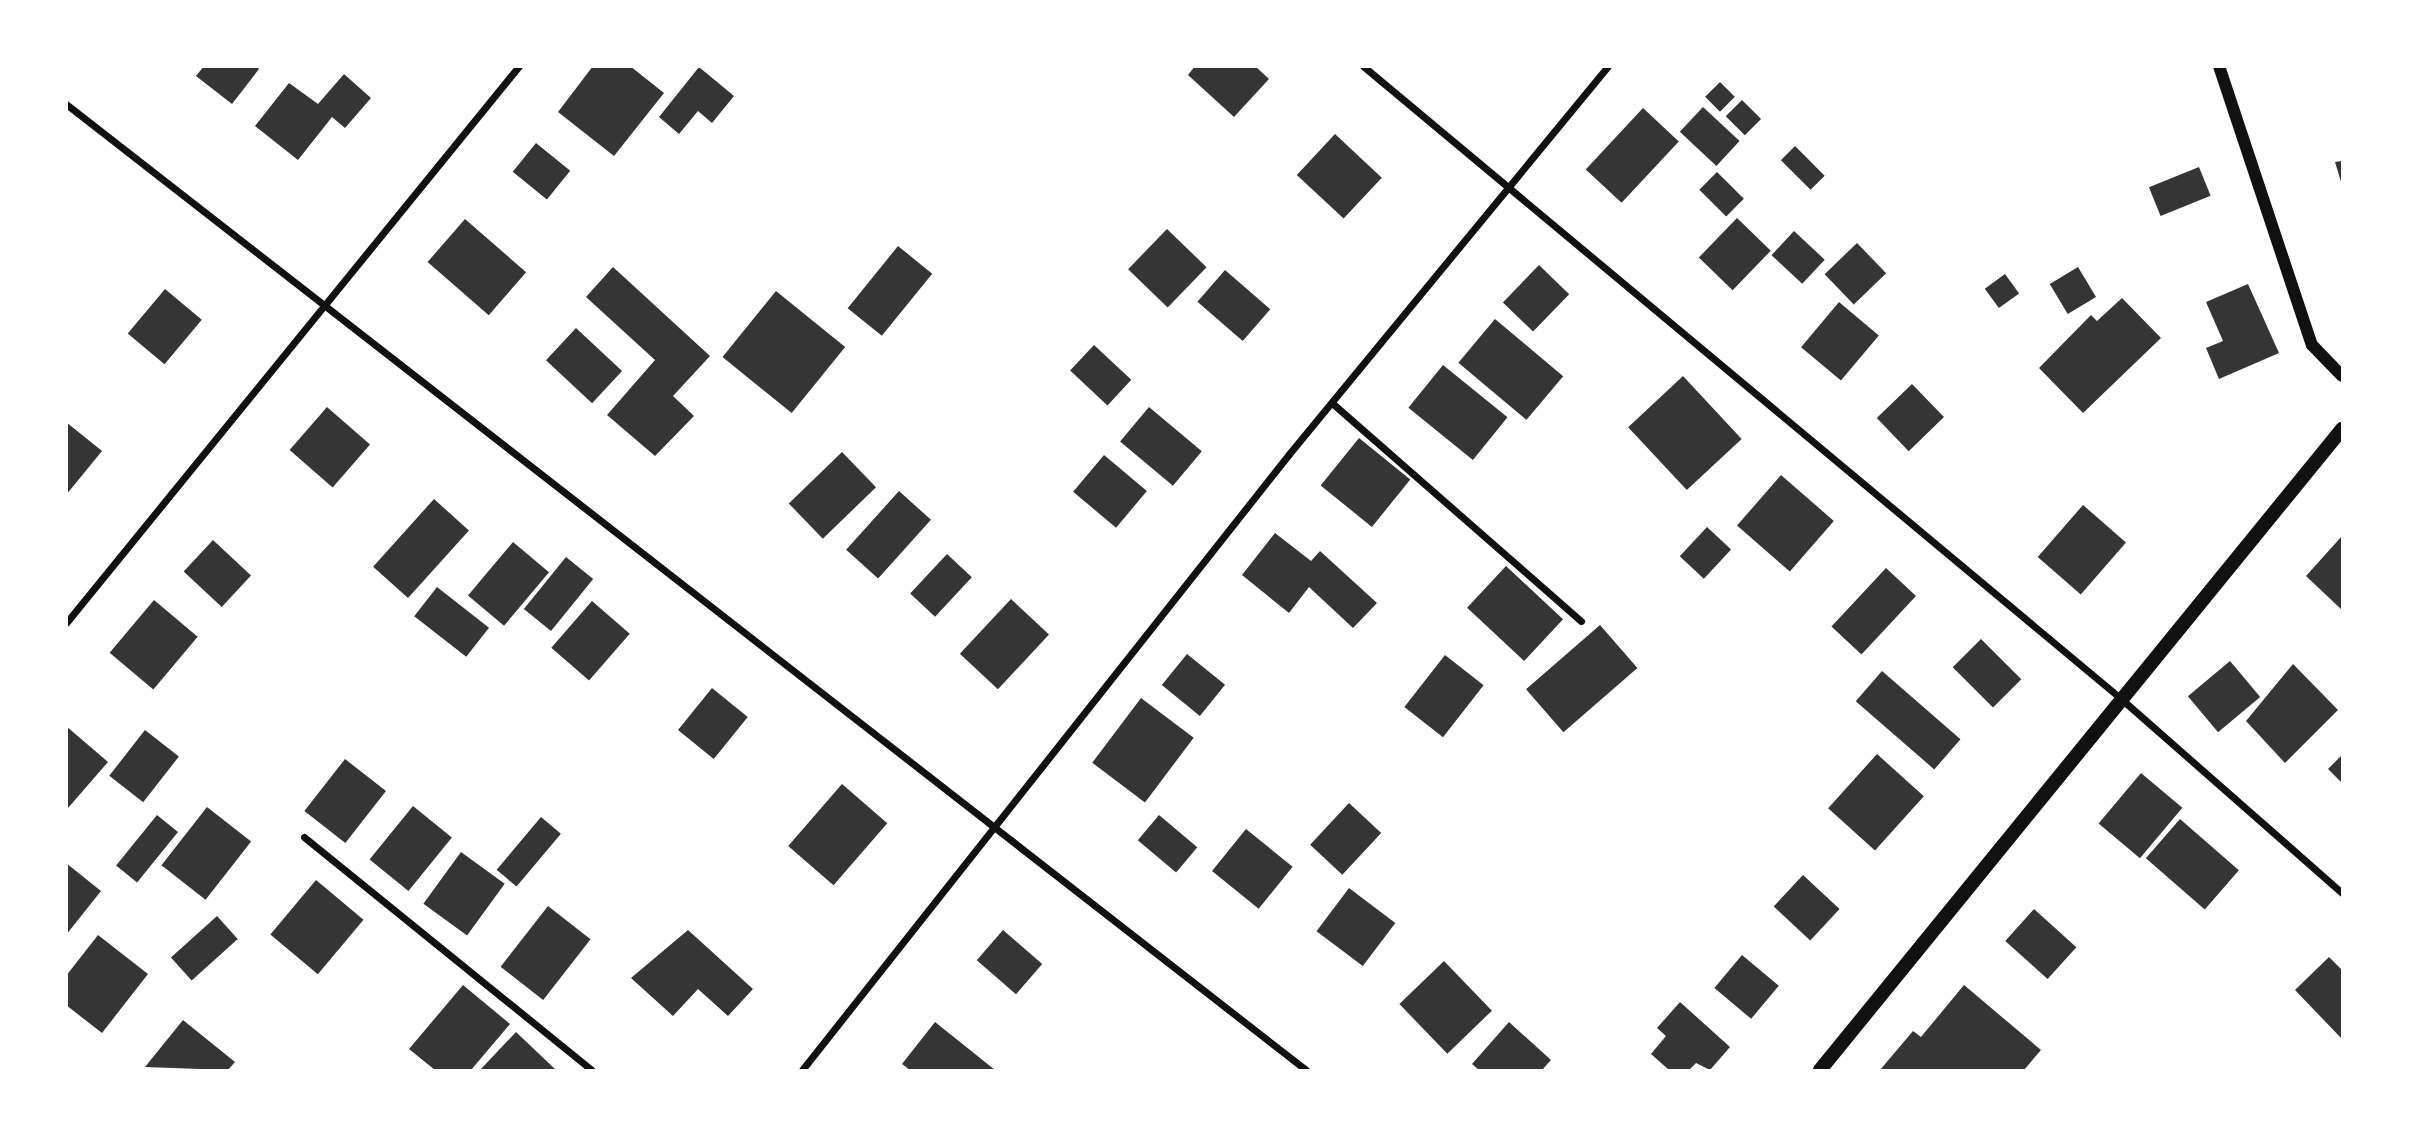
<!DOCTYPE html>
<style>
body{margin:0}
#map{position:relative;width:2409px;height:1137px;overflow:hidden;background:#fff;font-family:"PT Serif",serif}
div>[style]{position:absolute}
.building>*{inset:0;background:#353535;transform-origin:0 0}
.minor>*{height:7px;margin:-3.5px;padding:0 3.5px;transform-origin:3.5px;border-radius:3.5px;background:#111}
.tertiary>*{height:12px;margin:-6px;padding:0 6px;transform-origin:6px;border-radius:6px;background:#111}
.secondary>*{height:14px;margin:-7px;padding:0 7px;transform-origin:7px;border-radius:7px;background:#111}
span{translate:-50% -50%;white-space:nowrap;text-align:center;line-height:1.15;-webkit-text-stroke:7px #fff;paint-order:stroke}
.frame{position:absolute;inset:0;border:68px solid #fff;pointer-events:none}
</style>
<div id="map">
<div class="building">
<i style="clip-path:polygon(204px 66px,256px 66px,259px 69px,232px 104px,196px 76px)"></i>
<i style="clip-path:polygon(593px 66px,630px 66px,664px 93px,614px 156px,558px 112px)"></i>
<i style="clip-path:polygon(1195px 66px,1255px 66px,1269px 79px,1234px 117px,1188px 75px)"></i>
<i style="clip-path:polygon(699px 67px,734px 96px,712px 123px,698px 111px,679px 134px,659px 117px)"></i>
<i style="clip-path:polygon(344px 74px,371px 98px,345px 128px,332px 117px,298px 160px,255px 126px,289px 83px,318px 104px)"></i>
<i style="left:1720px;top:82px;width:21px;height:21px;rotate:45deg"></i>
<i style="left:1742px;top:100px;width:27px;height:23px;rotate:45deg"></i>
<i style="left:1703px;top:107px;width:50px;height:34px;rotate:43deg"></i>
<i style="left:1643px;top:108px;width:49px;height:84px;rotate:43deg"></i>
<i style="left:1335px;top:134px;width:64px;height:56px;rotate:43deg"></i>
<i style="left:536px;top:143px;width:44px;height:37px;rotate:39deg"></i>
<i style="left:1795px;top:146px;width:42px;height:20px;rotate:45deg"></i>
<i style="clip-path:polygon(2342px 161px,2342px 185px,2335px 162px)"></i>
<i style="left:2199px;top:167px;width:31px;height:54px;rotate:68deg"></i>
<i style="left:1717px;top:172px;width:38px;height:25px;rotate:45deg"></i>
<i style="left:1737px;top:218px;width:47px;height:55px;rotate:44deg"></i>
<i style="left:465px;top:219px;width:81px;height:57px;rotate:41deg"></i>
<i style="left:1167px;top:229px;width:55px;height:56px;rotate:44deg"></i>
<i style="left:1794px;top:231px;width:42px;height:33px;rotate:43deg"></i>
<i style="left:1857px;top:243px;width:42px;height:45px;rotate:46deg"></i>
<i style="left:898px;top:246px;width:44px;height:80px;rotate:39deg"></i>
<i style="left:1539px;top:265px;width:42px;height:52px;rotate:44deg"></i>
<i style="clip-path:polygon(613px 267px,710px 356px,673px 396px,694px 416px,655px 456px,607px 415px,655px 360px,586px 297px)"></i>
<i style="left:2078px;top:267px;width:35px;height:33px;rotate:59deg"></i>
<i style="left:1225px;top:270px;width:60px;height:42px;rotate:41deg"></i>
<i style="left:2005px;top:274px;width:24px;height:25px;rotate:54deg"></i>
<i style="clip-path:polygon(2248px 284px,2279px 353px,2219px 379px,2206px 348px,2223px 341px,2206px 302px)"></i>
<i style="left:165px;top:289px;width:48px;height:58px;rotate:40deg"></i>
<i style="left:776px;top:291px;width:89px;height:85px;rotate:39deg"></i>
<i style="clip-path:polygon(2122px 298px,2161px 338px,2083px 413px,2039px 368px,2091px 315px,2097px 321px)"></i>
<i style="left:1839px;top:302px;width:52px;height:59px;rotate:40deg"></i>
<i style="left:1495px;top:319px;width:89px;height:57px;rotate:40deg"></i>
<i style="left:576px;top:328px;width:63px;height:44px;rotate:43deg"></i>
<i style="left:1094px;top:345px;width:51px;height:35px;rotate:43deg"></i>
<i style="left:1443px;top:365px;width:83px;height:55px;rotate:39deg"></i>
<i style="left:1683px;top:376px;width:86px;height:75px;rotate:47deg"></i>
<i style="left:1912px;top:384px;width:46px;height:49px;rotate:46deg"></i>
<i style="left:327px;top:407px;width:57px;height:57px;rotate:41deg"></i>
<i style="left:1149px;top:407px;width:69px;height:45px;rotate:40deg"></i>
<i style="clip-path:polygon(66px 422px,102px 451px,66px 495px)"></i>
<i style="left:1359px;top:438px;width:66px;height:61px;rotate:39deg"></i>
<i style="left:842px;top:452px;width:49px;height:74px;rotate:46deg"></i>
<i style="left:1104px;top:455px;width:56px;height:48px;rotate:40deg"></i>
<i style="left:1781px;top:475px;width:70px;height:67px;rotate:41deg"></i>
<i style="left:899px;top:491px;width:43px;height:79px;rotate:42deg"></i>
<i style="left:434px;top:499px;width:47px;height:91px;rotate:42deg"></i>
<i style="left:2083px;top:505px;width:57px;height:69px;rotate:41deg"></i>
<i style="left:1707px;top:527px;width:33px;height:40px;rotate:43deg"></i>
<i style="clip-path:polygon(1275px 533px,1311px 561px,1320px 551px,1377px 603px,1353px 628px,1309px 587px,1289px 613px,1242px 575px)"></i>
<i style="clip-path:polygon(2342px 536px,2342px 610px,2306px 576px)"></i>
<i style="left:213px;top:540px;width:52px;height:43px;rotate:43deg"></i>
<i style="left:513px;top:542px;width:47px;height:70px;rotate:40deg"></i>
<i style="left:947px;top:554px;width:34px;height:54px;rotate:43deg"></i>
<i style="left:566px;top:557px;width:35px;height:67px;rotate:39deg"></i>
<i style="left:1506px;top:566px;width:78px;height:57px;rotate:43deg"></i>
<i style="left:1886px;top:568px;width:41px;height:80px;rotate:43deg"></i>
<i style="left:437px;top:587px;width:66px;height:37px;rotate:38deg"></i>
<i style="left:1011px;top:599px;width:52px;height:75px;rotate:43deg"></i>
<i style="left:154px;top:600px;width:57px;height:69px;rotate:40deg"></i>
<i style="left:592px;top:601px;width:50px;height:62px;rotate:41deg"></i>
<i style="left:1600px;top:625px;width:57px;height:98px;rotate:49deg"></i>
<i style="left:1981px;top:639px;width:57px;height:40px;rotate:45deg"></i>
<i style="left:1187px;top:654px;width:49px;height:40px;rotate:39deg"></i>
<i style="left:1445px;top:655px;width:49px;height:66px;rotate:38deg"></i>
<i style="left:2230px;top:661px;width:47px;height:55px;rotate:50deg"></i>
<i style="clip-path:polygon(2293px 664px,2338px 710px,2285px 763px,2246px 721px)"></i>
<i style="left:1882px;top:671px;width:104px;height:40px;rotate:41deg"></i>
<i style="left:712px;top:688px;width:46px;height:54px;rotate:39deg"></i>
<i style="left:1141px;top:698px;width:66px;height:81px;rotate:37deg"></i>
<i style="clip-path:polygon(66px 726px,108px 762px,68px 808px,66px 807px)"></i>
<i style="left:145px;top:730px;width:43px;height:58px;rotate:38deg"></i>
<i style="left:1877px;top:754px;width:63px;height:73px;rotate:42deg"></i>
<i style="clip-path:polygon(2342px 755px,2342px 783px,2328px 769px)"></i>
<i style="left:345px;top:759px;width:52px;height:66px;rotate:38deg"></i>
<i style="left:2141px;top:773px;width:54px;height:66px;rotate:40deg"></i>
<i style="left:842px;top:784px;width:60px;height:82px;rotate:41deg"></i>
<i style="left:1349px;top:803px;width:44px;height:57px;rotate:43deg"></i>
<i style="left:413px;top:806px;width:50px;height:69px;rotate:39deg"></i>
<i style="left:207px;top:807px;width:56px;height:74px;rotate:38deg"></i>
<i style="left:157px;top:815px;width:27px;height:65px;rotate:39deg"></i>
<i style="left:1159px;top:815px;width:50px;height:33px;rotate:40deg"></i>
<i style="left:541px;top:817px;width:26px;height:69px;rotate:40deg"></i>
<i style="left:2180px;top:819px;width:78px;height:52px;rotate:41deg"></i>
<i style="left:1246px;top:829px;width:60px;height:54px;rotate:39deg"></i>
<i style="left:461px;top:852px;width:54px;height:64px;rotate:36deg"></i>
<i style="clip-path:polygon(66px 863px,101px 891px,66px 935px)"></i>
<i style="left:1803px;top:875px;width:50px;height:43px;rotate:43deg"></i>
<i style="left:316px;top:880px;width:62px;height:71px;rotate:40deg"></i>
<i style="left:1349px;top:888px;width:58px;height:54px;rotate:37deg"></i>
<i style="left:548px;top:906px;width:54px;height:77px;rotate:38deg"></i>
<i style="left:2034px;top:909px;width:57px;height:43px;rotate:42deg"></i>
<i style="left:217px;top:916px;width:31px;height:62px;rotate:48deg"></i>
<i style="clip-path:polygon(688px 930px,753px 989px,728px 1016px,698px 989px,673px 1016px,631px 978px)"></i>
<i style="left:1003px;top:930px;width:52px;height:40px;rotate:41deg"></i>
<i style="clip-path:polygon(98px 935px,148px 974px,102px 1033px,66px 1005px,66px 976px)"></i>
<i style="left:1742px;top:955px;width:48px;height:43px;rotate:40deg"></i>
<i style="clip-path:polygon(2329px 957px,2342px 970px,2342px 1039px,2295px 990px)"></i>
<i style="left:1444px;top:961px;width:69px;height:62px;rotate:46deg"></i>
<i style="clip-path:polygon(463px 985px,510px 1024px,471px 1070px,435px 1070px,409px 1049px)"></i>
<i style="clip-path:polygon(1964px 985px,2041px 1050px,2024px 1070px,1880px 1070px,1913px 1031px,1921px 1037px)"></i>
<i style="clip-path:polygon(1680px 1002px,1730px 1047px,1710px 1070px,1696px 1063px,1689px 1070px,1669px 1070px,1651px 1054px,1666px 1036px,1657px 1028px)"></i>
<i style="clip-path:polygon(183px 1020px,235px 1062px,228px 1070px,145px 1067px)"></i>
<i style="clip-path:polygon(935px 1022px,995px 1070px,910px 1070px,902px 1064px)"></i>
<i style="clip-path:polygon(1509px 1022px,1551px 1060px,1542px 1070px,1479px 1070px,1472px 1064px)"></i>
<i style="clip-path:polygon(516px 1032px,555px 1069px,554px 1070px,480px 1070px)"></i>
</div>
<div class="minor">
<i style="left:1363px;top:66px;width:985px;rotate:39.85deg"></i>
<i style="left:2119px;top:697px;width:297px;rotate:41.3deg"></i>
<i style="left:66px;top:104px;width:1572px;rotate:37.92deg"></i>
<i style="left:1332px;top:403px;width:331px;rotate:41.2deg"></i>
<i style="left:66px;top:623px;width:718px;rotate:-50.88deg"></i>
<i style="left:304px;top:837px;width:370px;rotate:39deg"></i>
<i style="left:802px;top:1070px;width:785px;rotate:-51.67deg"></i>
<i style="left:1289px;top:454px;width:502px;rotate:-50.57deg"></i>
</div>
<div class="tertiary">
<i style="left:2219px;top:66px;width:294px;rotate:71.6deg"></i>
<i style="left:2312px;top:345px;width:43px;rotate:45.9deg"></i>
</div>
<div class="secondary">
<i style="left:1820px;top:1070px;width:827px;rotate:-50.84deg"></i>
</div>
<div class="frame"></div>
</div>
